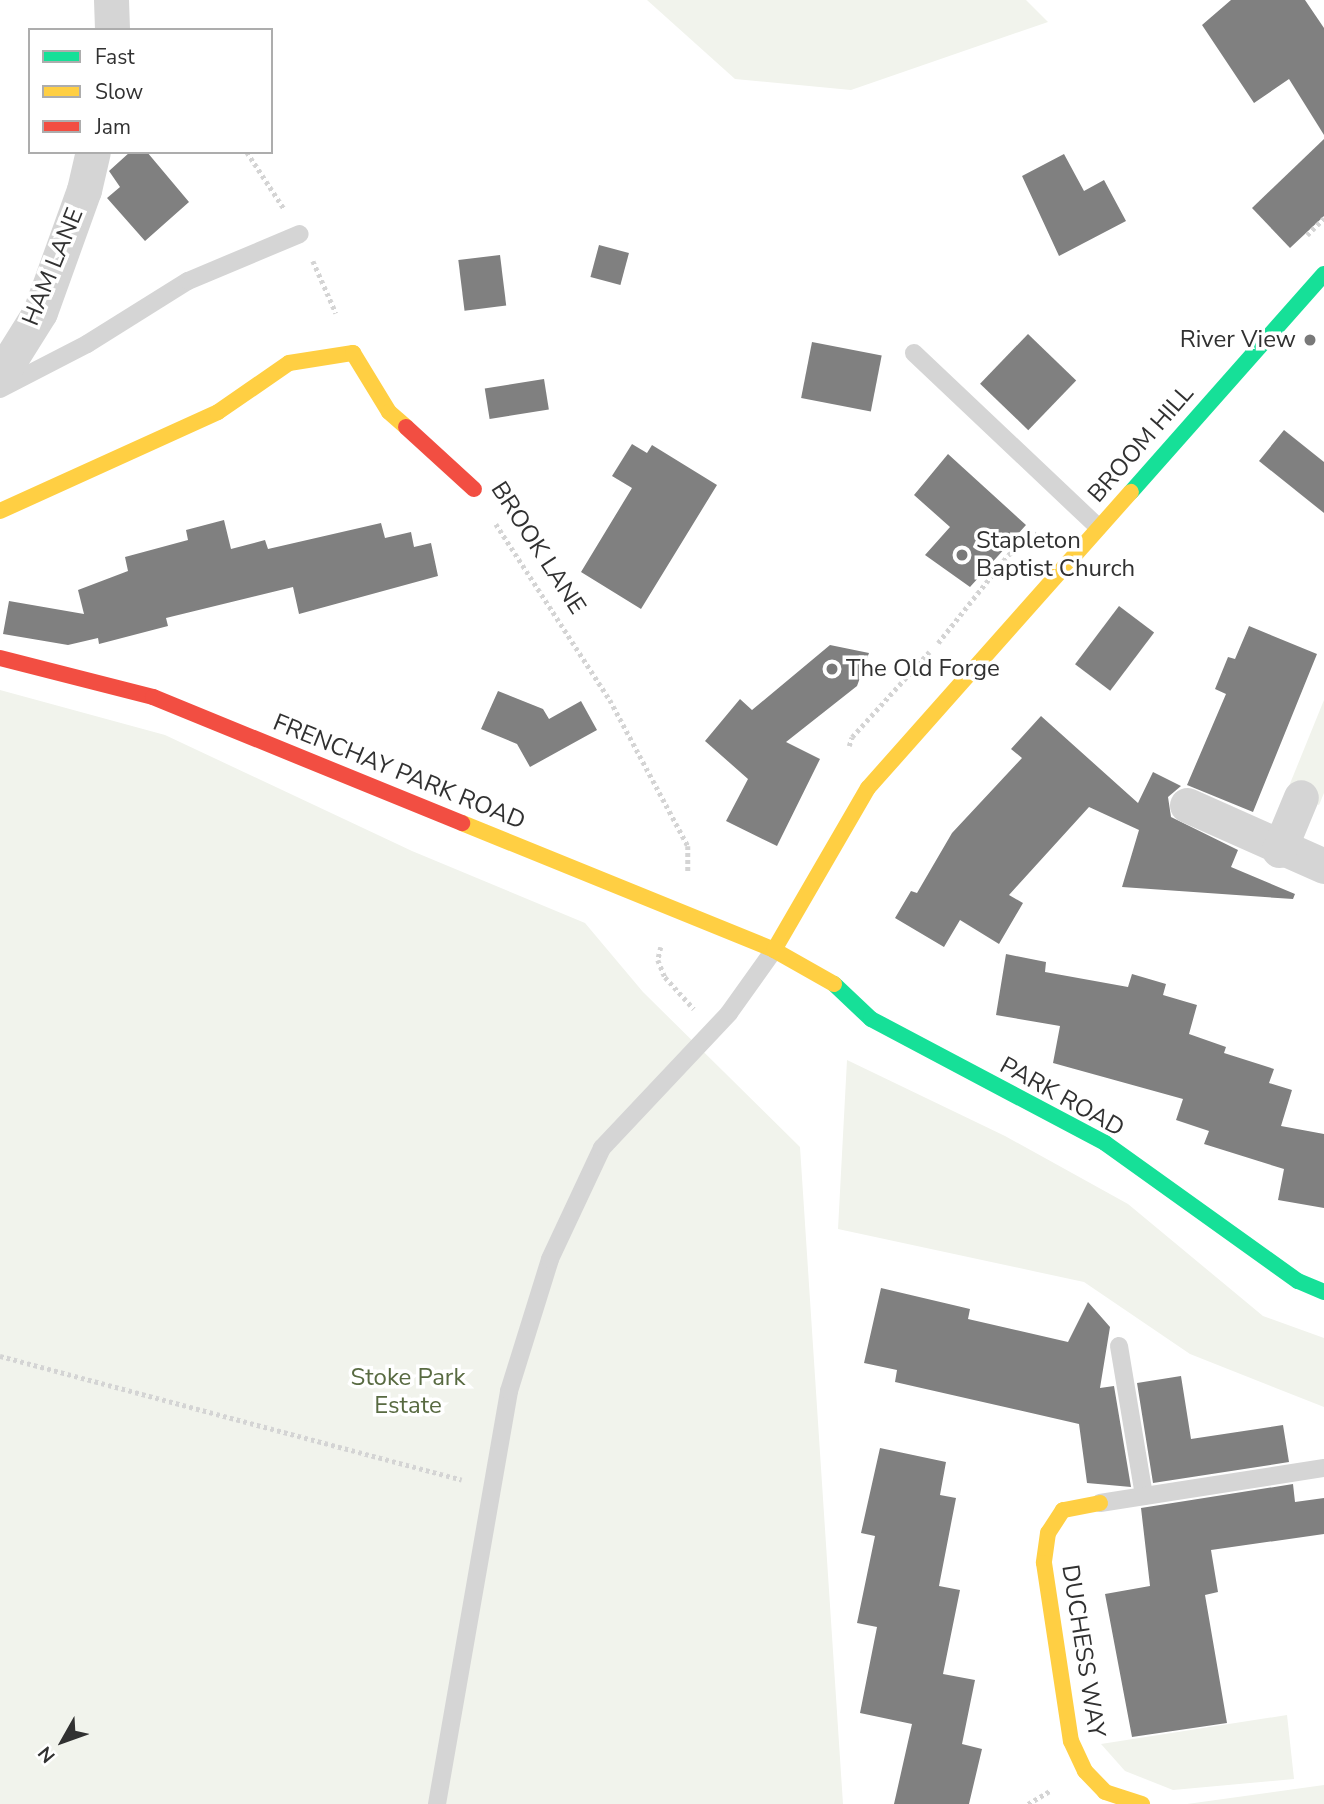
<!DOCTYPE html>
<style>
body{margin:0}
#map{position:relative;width:1324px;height:1804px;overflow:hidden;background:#fff;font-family:"Nunito Sans",sans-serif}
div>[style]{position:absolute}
.green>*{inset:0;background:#f1f3ec}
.building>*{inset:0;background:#808080;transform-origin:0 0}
.path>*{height:4.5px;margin-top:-2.25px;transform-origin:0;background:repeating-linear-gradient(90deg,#d4d4d4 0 3.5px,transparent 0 7px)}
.lane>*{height:18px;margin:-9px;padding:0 9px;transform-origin:9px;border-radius:9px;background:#d5d5d5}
.street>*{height:35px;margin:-17.5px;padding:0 17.5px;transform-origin:17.5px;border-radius:17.5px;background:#d5d5d5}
.fast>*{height:16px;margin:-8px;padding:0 8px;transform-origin:8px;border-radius:8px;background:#16e098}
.slow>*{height:16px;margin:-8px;padding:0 8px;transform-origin:8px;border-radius:8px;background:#ffcf43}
.jam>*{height:16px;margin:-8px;padding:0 8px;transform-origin:8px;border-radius:8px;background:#f24e42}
.dots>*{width:19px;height:19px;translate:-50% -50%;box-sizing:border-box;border:4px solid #fff;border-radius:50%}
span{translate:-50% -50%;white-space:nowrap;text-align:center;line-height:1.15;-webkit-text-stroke:7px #fff;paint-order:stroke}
.street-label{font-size:24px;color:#313131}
.poi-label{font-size:24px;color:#313131}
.right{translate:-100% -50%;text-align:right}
.left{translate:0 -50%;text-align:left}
.park-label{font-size:24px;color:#586a41}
.legend{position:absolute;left:28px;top:28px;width:245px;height:126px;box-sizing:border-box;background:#fff;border:2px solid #adadad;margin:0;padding:9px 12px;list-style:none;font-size:21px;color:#313131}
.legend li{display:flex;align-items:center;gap:14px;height:35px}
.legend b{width:35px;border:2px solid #adadad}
.north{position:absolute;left:28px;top:1706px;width:70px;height:70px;-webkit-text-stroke:5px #fff;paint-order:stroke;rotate:230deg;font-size:19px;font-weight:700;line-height:28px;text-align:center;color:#313131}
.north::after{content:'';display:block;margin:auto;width:24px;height:32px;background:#313131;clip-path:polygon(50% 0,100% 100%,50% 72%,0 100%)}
</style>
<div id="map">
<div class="green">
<i style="clip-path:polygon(647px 0,1026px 0,1048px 22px,851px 90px,735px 79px)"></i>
<i style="clip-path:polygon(0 690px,165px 735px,412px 851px,585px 923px,643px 992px,800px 1147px,843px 1804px,0 1804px)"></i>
<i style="clip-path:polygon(1324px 700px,1324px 793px,1319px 805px,1287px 791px)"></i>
<i style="clip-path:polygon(847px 1060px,1005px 1136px,1128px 1204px,1263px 1316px,1324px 1338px,1324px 1407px,1190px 1354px,1084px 1282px,838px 1229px)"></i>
<i style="clip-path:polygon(1287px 1715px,1294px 1779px,1173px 1790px,1125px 1771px,1101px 1744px)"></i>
<i style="clip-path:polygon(1324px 1785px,1324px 1804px,1187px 1804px)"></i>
</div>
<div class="building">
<i style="clip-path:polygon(1231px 0,1305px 0,1324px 28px,1324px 135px,1289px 79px,1254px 103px,1202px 25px)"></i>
<i style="clip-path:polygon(1324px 139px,1324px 216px,1290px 248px,1252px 208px)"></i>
<i style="clip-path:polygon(130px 152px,147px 152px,189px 202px,145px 241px,107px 198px,120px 187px,109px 171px)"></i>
<i style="clip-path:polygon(1064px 154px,1084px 191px,1104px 180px,1126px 221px,1059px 256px,1022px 176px)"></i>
<i style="left:599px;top:245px;width:31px;height:33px;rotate:15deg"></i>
<i style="left:500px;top:255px;width:51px;height:42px;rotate:83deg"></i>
<i style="left:1028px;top:334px;width:67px;height:69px;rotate:44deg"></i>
<i style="left:812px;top:342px;width:71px;height:57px;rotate:11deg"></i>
<i style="left:544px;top:379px;width:31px;height:60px;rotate:81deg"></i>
<i style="clip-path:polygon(1284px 430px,1324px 462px,1324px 513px,1259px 461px)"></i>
<i style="clip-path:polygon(632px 444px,647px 453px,652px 445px,717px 485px,641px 609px,581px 572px,632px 488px,612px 476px)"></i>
<i style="clip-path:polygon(948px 454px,1026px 525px,970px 587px,925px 555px,950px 527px,914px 495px)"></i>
<i style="clip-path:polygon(224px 520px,231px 549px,265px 540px,268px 549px,381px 523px,385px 538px,411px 532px,414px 547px,431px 543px,438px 576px,299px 614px,293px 587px,166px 618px,168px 626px,99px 644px,98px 638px,68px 645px,3px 634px,9px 601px,84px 614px,78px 590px,128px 571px,125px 557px,188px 540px,186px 530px)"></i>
<i style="left:1119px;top:606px;width:44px;height:73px;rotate:37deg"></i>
<i style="clip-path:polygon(1249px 626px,1317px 654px,1253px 812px,1187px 785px,1226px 694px,1215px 689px,1228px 657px,1235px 659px)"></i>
<i style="clip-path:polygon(830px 645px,869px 653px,857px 686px,786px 742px,820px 759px,777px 846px,726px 821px,748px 779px,705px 741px,740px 699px,752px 710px)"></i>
<i style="clip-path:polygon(498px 691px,543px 709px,549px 719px,581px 701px,597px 730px,530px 767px,517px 744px,481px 729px)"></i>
<i style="clip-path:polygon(1041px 716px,1138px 803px,1153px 772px,1181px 786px,1168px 797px,1171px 817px,1238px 850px,1231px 867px,1295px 894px,1293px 899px,1122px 887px,1139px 830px,1089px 807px,1009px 895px,1023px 903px,999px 944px,960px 920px,944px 947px,895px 918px,911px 891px,917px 893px,952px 833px,1022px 758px,1011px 749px)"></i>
<i style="clip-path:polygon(1006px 954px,1046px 962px,1045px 972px,1128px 987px,1132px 974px,1166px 984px,1163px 995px,1197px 1005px,1189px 1034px,1226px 1047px,1224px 1053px,1274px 1069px,1269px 1083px,1292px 1090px,1281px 1126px,1324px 1134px,1324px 1208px,1278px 1200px,1284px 1169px,1204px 1144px,1209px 1131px,1176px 1120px,1183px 1099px,1053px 1063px,1060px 1026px,996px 1015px)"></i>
<i style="clip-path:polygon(881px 1288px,970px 1309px,968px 1319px,1068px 1342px,1088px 1302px,1110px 1327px,1100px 1388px,1114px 1386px,1131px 1487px,1087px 1483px,1079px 1424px,895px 1382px,897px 1370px,864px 1363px)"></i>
<i style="clip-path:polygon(1181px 1376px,1191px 1439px,1283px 1425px,1289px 1462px,1153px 1483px,1137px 1383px)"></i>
<i style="clip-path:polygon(880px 1448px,946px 1462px,940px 1495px,956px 1498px,939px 1586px,960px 1590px,943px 1674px,975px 1680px,962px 1744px,982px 1749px,969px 1804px,894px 1804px,912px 1724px,860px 1713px,877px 1627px,857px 1623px,875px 1536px,861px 1533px)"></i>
<i style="clip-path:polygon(1293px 1484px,1295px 1502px,1324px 1498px,1324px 1534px,1211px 1550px,1218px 1592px,1205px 1595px,1227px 1723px,1132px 1737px,1105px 1594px,1150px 1586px,1141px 1508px)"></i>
</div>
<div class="path">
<i style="left:247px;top:152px;width:69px;rotate:56.8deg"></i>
<i style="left:1307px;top:235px;width:24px;rotate:-45deg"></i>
<i style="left:313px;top:261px;width:57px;rotate:66.1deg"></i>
<i style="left:496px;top:524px;width:210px;rotate:57.1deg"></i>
<i style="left:610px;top:700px;width:166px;rotate:61.9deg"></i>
<i style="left:688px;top:846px;width:25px;rotate:90deg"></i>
<i style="left:938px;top:643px;width:112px;rotate:-51.5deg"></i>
<i style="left:1008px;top:555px;width:36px;rotate:-37deg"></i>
<i style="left:849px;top:746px;width:9px;rotate:-72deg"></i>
<i style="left:852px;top:737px;width:115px;rotate:-47.8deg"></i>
<i style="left:661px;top:947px;width:13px;rotate:103deg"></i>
<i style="left:658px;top:960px;width:18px;rotate:68deg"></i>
<i style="left:665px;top:977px;width:43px;rotate:47.8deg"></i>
<i style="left:0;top:1356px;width:478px;rotate:15deg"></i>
<i style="left:1028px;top:1804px;width:26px;rotate:-31deg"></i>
</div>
<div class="lane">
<i style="left:914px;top:353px;width:253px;rotate:43.4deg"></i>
<i style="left:0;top:389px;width:98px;rotate:-27.3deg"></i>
<i style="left:87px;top:344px;width:119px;rotate:-32deg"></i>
<i style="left:188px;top:281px;width:121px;rotate:-22.8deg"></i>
<i style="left:1119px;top:1346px;width:152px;rotate:80.5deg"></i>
<i style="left:1100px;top:1503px;width:227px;rotate:-8.9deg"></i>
<i style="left:437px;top:1804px;width:419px;rotate:-80.1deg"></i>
<i style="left:509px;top:1391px;width:138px;rotate:-72.7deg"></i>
<i style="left:550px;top:1259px;width:123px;rotate:-64.9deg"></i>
<i style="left:602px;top:1148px;width:185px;rotate:-46.7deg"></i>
<i style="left:729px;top:1013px;width:77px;rotate:-54.5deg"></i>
</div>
<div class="street">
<i style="left:111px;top:0;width:30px;rotate:88deg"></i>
<i style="left:0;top:376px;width:75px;rotate:-58deg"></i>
<i style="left:40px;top:312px;width:130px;rotate:-70.2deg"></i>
<i style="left:84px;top:190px;width:39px;rotate:-77deg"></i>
<i style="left:1187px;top:805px;width:150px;rotate:24deg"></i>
<i style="left:1279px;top:850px;width:57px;rotate:-67.5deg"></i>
</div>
<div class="fast">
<i style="left:1131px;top:492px;width:291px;rotate:-48.5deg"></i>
<i style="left:834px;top:984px;width:51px;rotate:43.4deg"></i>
<i style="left:871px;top:1019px;width:265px;rotate:27.9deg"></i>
<i style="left:1105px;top:1143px;width:237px;rotate:35.6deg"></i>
<i style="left:1298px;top:1281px;width:28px;rotate:23deg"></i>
</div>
<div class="slow">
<i style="left:0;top:511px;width:239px;rotate:-24.4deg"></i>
<i style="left:218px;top:412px;width:86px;rotate:-34.6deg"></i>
<i style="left:289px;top:363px;width:65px;rotate:-8.9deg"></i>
<i style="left:353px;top:353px;width:69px;rotate:58.6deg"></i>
<i style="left:389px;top:412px;width:23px;rotate:41deg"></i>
<i style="left:462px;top:823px;width:337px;rotate:22.1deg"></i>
<i style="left:774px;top:950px;width:69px;rotate:29.5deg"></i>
<i style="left:774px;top:950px;width:187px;rotate:-59.9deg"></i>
<i style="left:868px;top:788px;width:396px;rotate:-48.4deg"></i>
<i style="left:1100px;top:1503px;width:38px;rotate:169deg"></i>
<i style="left:1063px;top:1510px;width:27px;rotate:123deg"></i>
<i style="left:1048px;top:1533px;width:30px;rotate:98deg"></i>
<i style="left:1044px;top:1563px;width:180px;rotate:81.4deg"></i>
<i style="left:1071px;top:1741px;width:33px;rotate:65deg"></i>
<i style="left:1085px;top:1771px;width:29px;rotate:46deg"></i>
<i style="left:1105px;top:1792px;width:39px;rotate:18deg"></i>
</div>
<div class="jam">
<i style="left:406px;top:427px;width:92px;rotate:42.4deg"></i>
<i style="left:0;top:658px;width:158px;rotate:14.3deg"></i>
<i style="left:153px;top:697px;width:334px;rotate:22.2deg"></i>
</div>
<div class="dots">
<i style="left:1310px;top:340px;background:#797979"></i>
<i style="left:962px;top:555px;background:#797979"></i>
<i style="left:832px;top:669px;background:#797979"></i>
</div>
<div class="street-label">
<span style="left:53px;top:267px;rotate:-68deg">HAM LANE</span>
<span style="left:1141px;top:444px;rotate:-49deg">BROOM HILL</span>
<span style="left:538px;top:548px;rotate:57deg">BROOK LANE</span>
<span style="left:399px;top:772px;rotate:22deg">FRENCHAY PARK ROAD</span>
<span style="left:1062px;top:1097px;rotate:29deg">PARK ROAD</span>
<span style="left:1083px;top:1651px;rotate:81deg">DUCHESS WAY</span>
</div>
<div class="poi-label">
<span class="right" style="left:1296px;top:340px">River View</span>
<span class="left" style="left:976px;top:555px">Stapleton<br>Baptist Church</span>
<span class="left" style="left:846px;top:669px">The Old Forge</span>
</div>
<div class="park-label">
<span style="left:408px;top:1392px">Stoke Park<br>Estate</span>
</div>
<ul class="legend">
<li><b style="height:9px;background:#16e098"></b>Fast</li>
<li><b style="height:9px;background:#ffcf43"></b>Slow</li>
<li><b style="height:9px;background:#f24e42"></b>Jam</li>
</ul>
<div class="north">N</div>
</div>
